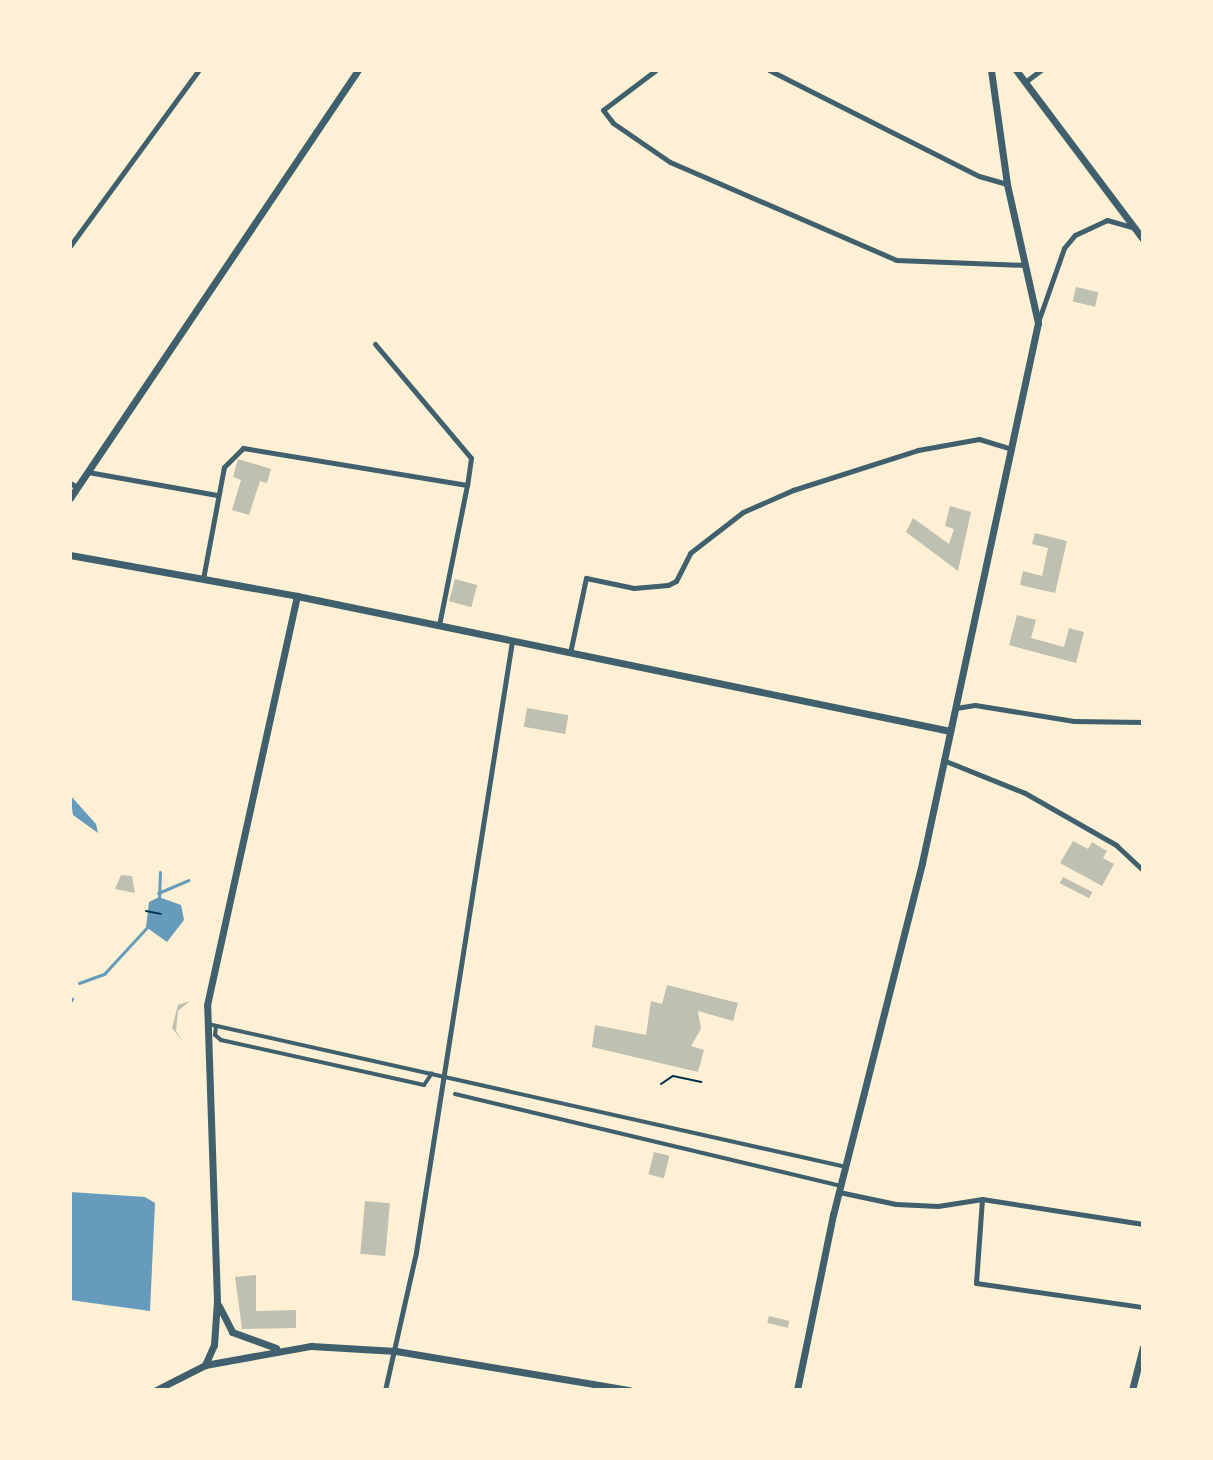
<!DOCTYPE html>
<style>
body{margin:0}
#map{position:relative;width:1213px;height:1460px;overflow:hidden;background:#fdf0d5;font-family:"Open Sans",sans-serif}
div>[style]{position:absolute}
.water>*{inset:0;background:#669bbc}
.stream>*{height:3px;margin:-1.5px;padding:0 1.5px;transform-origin:1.5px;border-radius:1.5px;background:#669bbc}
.building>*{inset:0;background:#bec0b2;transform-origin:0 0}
.path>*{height:2px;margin:-1px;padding:0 1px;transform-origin:1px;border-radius:1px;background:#003049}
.pedestrian>*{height:4px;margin:-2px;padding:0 2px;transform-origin:2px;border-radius:2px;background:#3f606c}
.minor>*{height:5px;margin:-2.5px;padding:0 2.5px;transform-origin:2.5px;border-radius:2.5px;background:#3f606c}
.tertiary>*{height:7px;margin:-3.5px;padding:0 3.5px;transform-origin:3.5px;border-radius:3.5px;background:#3f606c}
span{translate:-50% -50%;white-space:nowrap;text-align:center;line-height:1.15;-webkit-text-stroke:7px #fdf0d5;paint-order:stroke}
.frame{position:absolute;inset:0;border:72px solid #fdf0d5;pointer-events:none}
</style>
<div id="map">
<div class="water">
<i style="clip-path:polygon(70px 795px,96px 824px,98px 833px,73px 815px)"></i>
<i style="clip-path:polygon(159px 897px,181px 905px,184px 920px,167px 942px,146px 927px,149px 902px)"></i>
<i style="clip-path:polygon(70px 1192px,145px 1197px,155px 1203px,150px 1311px,70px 1300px)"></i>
</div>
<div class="stream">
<i style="left:158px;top:893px;width:33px;rotate:-23deg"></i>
<i style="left:159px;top:900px;width:28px;rotate:-88deg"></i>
<i style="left:79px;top:983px;width:27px;rotate:-20deg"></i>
<i style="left:104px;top:974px;width:67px;rotate:-47.4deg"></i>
<i style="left:70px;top:1002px;width:4px;rotate:-56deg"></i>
</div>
<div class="building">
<i style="left:1076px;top:287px;width:23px;height:15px;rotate:13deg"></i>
<i style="clip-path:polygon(238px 459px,271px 469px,267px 483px,260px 481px,249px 515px,232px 510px,241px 480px,233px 477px)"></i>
<i style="clip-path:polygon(950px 506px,971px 512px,958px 571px,906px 532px,913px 518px,949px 544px,954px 529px,945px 526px)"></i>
<i style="clip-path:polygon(1035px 533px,1067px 541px,1055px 593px,1020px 585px,1023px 571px,1042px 576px,1048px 548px,1032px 544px)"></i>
<i style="left:455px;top:579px;width:23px;height:23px;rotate:15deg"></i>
<i style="clip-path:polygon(1017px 615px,1036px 620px,1031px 638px,1064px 647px,1069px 628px,1084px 632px,1076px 663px,1009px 645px)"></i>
<i style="left:527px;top:708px;width:42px;height:19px;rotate:10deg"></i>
<i style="clip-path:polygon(1073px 841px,1088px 849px,1092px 842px,1107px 851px,1103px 858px,1114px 864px,1102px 886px,1060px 863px)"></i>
<i style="clip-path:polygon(121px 875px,132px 876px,135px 893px,115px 889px)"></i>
<i style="left:1063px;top:877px;width:33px;height:7px;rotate:27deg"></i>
<i style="clip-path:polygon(667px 985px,738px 1003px,733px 1021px,698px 1011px,701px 1029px,691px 1046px,704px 1050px,698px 1072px,592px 1047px,595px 1025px,646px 1035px,651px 1001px,662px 1004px)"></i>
<i style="clip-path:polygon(190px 1001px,178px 1011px,176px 1031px,183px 1042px,172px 1028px,178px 1005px)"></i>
<i style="left:654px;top:1152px;width:16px;height:23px;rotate:14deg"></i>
<i style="left:365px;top:1201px;width:25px;height:53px;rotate:5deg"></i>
<i style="clip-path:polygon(256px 1275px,256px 1311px,296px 1310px,296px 1328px,242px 1329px,235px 1277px)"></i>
<i style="left:769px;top:1316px;width:21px;height:7px;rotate:14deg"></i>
</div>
<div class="path">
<i style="left:146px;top:911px;width:15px;rotate:11deg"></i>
<i style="left:661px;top:1084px;width:14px;rotate:-34deg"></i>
<i style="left:673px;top:1076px;width:29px;rotate:12deg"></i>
</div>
<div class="pedestrian">
<i style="left:208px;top:1024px;width:654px;rotate:12.63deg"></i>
<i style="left:216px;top:1026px;width:9px;rotate:96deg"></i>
<i style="left:215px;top:1035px;width:8px;rotate:40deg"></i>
<i style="left:221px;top:1040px;width:208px;rotate:12.5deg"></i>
<i style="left:424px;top:1085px;width:14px;rotate:-56deg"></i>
<i style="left:455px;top:1094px;width:397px;rotate:13.4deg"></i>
</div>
<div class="minor">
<i style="left:656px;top:70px;width:66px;rotate:143deg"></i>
<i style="left:603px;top:110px;width:16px;rotate:52deg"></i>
<i style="left:613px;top:123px;width:69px;rotate:34.4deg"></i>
<i style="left:670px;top:162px;width:246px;rotate:23.4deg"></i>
<i style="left:896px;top:260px;width:128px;rotate:2.2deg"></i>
<i style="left:769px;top:70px;width:235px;rotate:26.8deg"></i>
<i style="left:979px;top:176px;width:29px;rotate:16deg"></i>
<i style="left:1025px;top:82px;width:20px;rotate:-37deg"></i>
<i style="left:70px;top:246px;width:218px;rotate:-53.8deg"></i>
<i style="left:1038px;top:322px;width:78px;rotate:-70.6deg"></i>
<i style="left:1064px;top:248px;width:17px;rotate:-50deg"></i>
<i style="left:1075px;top:235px;width:35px;rotate:-25deg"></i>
<i style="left:1107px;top:220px;width:26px;rotate:16deg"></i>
<i style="left:375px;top:344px;width:149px;rotate:49.9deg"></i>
<i style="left:471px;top:458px;width:27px;rotate:98deg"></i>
<i style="left:88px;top:472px;width:131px;rotate:10.1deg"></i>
<i style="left:70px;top:483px;width:8px;rotate:30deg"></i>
<i style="left:203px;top:579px;width:114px;rotate:-79.4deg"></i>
<i style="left:224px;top:467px;width:27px;rotate:-45deg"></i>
<i style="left:243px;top:448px;width:227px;rotate:9.4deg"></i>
<i style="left:467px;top:485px;width:143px;rotate:101.3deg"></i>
<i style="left:570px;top:653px;width:77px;rotate:-78deg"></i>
<i style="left:586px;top:578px;width:49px;rotate:11.8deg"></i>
<i style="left:634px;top:588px;width:34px;rotate:-5deg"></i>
<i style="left:668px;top:585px;width:9px;rotate:-27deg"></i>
<i style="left:676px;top:581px;width:31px;rotate:-63deg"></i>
<i style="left:690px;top:553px;width:67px;rotate:-37.7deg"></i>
<i style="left:743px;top:512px;width:55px;rotate:-23.7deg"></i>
<i style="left:793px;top:490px;width:131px;rotate:-17.7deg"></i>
<i style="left:918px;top:450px;width:62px;rotate:-10.2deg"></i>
<i style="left:979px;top:439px;width:34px;rotate:17deg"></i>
<i style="left:956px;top:708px;width:19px;rotate:-9deg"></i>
<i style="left:975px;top:705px;width:100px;rotate:9.2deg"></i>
<i style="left:1074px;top:721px;width:69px;rotate:0.8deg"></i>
<i style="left:943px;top:760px;width:88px;rotate:21.9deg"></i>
<i style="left:1025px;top:793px;width:105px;rotate:29.7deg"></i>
<i style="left:1116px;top:845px;width:37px;rotate:43deg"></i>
<i style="left:839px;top:1192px;width:58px;rotate:11.9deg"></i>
<i style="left:896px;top:1204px;width:42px;rotate:2.7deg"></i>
<i style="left:938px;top:1206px;width:45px;rotate:-9deg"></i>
<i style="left:982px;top:1199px;width:84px;rotate:94.1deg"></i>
<i style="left:976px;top:1283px;width:169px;rotate:8.2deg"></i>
<i style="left:982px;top:1199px;width:163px;rotate:8.8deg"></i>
<i style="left:385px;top:1390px;width:141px;rotate:-77.3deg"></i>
<i style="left:416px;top:1252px;width:618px;rotate:-81.07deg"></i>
</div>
<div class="tertiary">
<i style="left:1016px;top:70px;width:211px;rotate:53.1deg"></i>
<i style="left:70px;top:498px;width:516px;rotate:-56.06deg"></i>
<i style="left:70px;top:555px;width:231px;rotate:10.2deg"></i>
<i style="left:297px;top:596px;width:667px;rotate:11.68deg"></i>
<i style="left:219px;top:1306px;width:29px;rotate:63deg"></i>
<i style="left:232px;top:1332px;width:47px;rotate:20deg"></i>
<i style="left:205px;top:1365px;width:22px;rotate:-66deg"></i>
<i style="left:214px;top:1345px;width:44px;rotate:-86.1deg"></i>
<i style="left:217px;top:1301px;width:296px;rotate:-91.9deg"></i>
<i style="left:207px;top:1005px;width:419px;rotate:-77.6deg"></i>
<i style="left:156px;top:1390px;width:55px;rotate:-27deg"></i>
<i style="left:205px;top:1365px;width:108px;rotate:-10.2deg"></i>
<i style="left:311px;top:1346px;width:85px;rotate:3.4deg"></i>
<i style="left:396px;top:1351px;width:237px;rotate:9.5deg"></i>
<i style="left:797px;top:1390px;width:179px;rotate:-78.4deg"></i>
<i style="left:833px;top:1215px;width:363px;rotate:-75.8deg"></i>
<i style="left:922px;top:863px;width:552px;rotate:-77.88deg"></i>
<i style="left:1038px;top:323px;width:142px;rotate:-102.6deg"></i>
<i style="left:1007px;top:184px;width:115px;rotate:-98deg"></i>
<i style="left:1132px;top:1390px;width:44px;rotate:-75.7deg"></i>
</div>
<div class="frame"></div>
</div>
